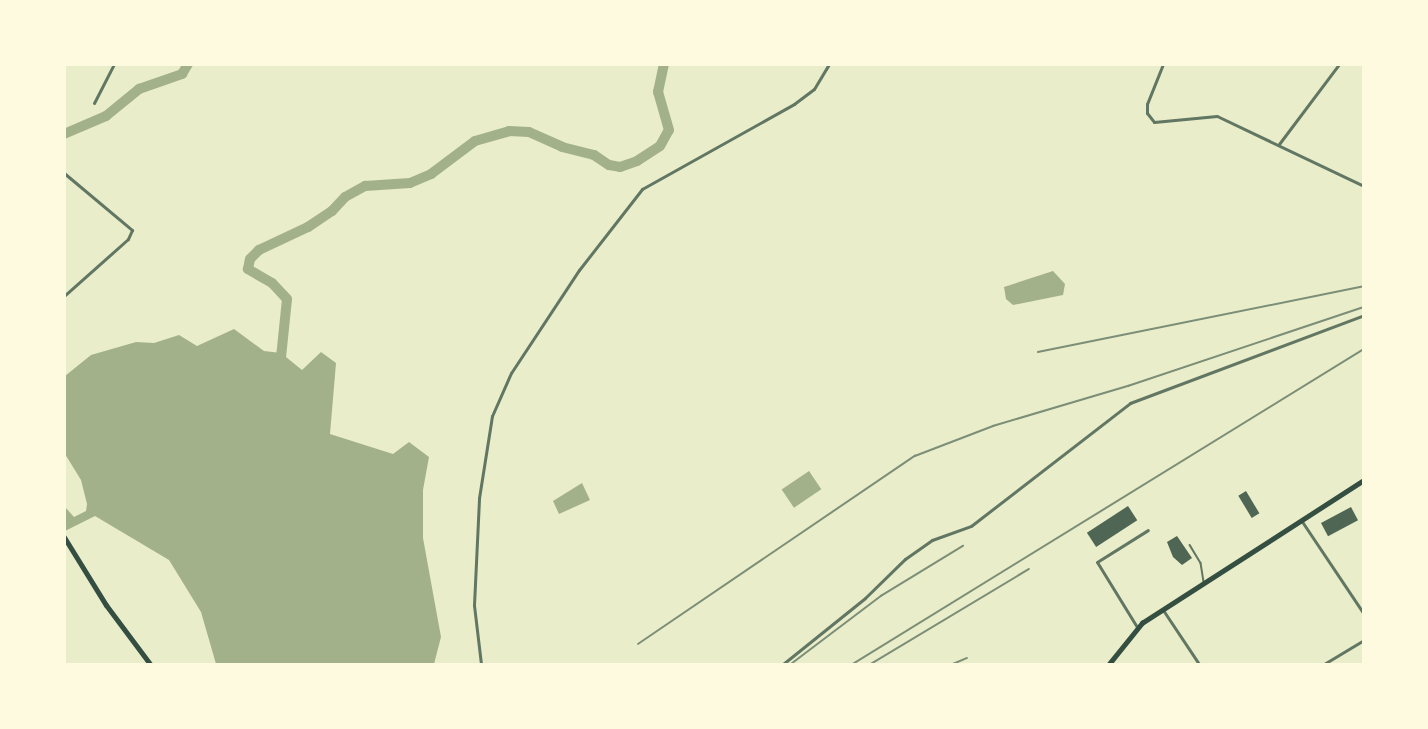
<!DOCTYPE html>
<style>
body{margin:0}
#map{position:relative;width:1428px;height:729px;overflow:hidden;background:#e9edc9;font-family:Raleway,sans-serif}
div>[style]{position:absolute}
.water>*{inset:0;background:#a3b18a;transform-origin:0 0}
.river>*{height:10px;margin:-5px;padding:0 5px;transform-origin:5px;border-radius:5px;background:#a3b18a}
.building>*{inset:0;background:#4f6655;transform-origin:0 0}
.service>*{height:1.5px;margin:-0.75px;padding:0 0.75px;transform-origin:0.75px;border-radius:0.75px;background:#617663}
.minor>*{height:3px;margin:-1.5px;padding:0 1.5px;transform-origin:1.5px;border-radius:1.5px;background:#617663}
.secondary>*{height:4.5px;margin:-2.25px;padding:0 2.25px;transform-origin:2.25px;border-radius:2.25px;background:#344e41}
.trunk>*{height:5px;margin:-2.5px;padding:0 2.5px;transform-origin:2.5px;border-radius:2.5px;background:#344e41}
.rail>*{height:1.5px;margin:-0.75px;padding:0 0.75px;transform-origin:0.75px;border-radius:0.75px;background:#7c8e77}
span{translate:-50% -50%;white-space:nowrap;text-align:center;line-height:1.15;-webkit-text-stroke:4.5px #fefae0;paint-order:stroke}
.frame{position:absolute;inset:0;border:66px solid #fefae0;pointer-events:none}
</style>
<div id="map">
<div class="water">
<i style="clip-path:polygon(1053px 271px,1065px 284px,1063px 295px,1013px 305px,1006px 299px,1004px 287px)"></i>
<i style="clip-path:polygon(234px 329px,264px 351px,281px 353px,302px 370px,321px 352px,336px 363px,330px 434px,393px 454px,409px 442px,429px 457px,423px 490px,423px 538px,441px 637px,434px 664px,216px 664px,201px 612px,169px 560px,95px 516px,65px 531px,65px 507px,74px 517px,86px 511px,87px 504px,81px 480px,65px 454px,65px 376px,91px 355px,136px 342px,154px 343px,179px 335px,197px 346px)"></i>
<i style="left:809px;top:471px;width:22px;height:33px;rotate:56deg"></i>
<i style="clip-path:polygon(582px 483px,590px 500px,559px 514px,553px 501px)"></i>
</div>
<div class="river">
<i style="left:64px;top:134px;width:46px;rotate:-23.2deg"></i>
<i style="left:106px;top:116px;width:43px;rotate:-39.3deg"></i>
<i style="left:139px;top:89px;width:46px;rotate:-19.2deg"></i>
<i style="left:182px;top:74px;width:12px;rotate:-59deg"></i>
<i style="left:280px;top:367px;width:68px;rotate:-84.1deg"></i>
<i style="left:287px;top:299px;width:22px;rotate:-133deg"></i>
<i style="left:272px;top:283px;width:28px;rotate:-150deg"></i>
<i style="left:248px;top:269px;width:10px;rotate:-79deg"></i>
<i style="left:250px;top:259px;width:13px;rotate:-45deg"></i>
<i style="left:259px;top:250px;width:54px;rotate:-25.1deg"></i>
<i style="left:308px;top:227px;width:29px;rotate:-34deg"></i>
<i style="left:332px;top:211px;width:19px;rotate:-47deg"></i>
<i style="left:345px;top:197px;width:23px;rotate:-29deg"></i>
<i style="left:365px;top:186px;width:45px;rotate:-3.8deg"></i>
<i style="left:410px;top:183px;width:23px;rotate:-23deg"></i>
<i style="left:431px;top:174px;width:55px;rotate:-36.9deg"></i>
<i style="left:475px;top:141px;width:35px;rotate:-16deg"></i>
<i style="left:509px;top:131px;width:20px;rotate:3deg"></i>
<i style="left:529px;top:132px;width:36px;rotate:24deg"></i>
<i style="left:562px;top:147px;width:33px;rotate:14deg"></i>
<i style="left:594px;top:155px;width:18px;rotate:34deg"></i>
<i style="left:609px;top:165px;width:11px;rotate:10deg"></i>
<i style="left:620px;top:167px;width:18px;rotate:-19deg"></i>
<i style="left:637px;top:161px;width:27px;rotate:-33deg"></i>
<i style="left:660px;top:146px;width:18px;rotate:-61deg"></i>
<i style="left:669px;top:130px;width:40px;rotate:-106deg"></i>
<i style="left:658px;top:92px;width:29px;rotate:-78deg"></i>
</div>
<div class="building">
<i style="left:1246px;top:491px;width:26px;height:9px;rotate:59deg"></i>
<i style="left:1128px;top:506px;width:17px;height:49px;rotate:57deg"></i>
<i style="left:1351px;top:507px;width:15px;height:34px;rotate:62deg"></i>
<i style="clip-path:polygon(1177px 536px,1192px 558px,1182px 565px,1173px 557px,1167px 542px)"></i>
</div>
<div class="service">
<i style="left:1190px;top:545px;width:21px;rotate:59deg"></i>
<i style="left:1201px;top:563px;width:20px;rotate:81deg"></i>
</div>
<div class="minor">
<i style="left:1163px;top:64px;width:43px;rotate:111.8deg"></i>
<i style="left:1147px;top:104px;width:9px;rotate:90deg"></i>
<i style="left:1147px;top:113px;width:11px;rotate:52deg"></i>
<i style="left:1154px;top:122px;width:63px;rotate:-5.4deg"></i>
<i style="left:1217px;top:116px;width:163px;rotate:25.5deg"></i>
<i style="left:94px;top:103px;width:44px;rotate:-62.9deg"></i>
<i style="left:1279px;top:144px;width:100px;rotate:-53.1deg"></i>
<i style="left:64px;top:173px;width:89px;rotate:40deg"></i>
<i style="left:132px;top:230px;width:10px;rotate:114deg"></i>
<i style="left:128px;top:239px;width:86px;rotate:138.3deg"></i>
<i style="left:1301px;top:520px;width:113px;rotate:56.2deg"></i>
<i style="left:1163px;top:610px;width:65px;rotate:56.3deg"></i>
<i style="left:1137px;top:627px;width:76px;rotate:-121.6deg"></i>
<i style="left:1097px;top:562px;width:60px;rotate:-32.1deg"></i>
<i style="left:481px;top:664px;width:59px;rotate:-96.8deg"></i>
<i style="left:474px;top:605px;width:107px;rotate:-87.3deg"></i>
<i style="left:479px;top:498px;width:83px;rotate:-81deg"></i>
<i style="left:492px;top:416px;width:47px;rotate:-66.2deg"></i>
<i style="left:511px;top:373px;width:123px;rotate:-56.6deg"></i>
<i style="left:579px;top:270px;width:103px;rotate:-52.1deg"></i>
<i style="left:642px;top:189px;width:174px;rotate:-29.2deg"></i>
<i style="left:794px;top:104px;width:25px;rotate:-37deg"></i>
<i style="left:814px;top:89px;width:29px;rotate:-59deg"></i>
<i style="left:783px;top:664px;width:105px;rotate:-38.8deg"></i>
<i style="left:865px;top:598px;width:56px;rotate:-44.3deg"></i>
<i style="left:905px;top:559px;width:33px;rotate:-35deg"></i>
<i style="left:932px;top:540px;width:41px;rotate:-19.7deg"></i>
<i style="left:971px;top:526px;width:201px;rotate:-37.7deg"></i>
<i style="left:1130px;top:403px;width:250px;rotate:-20.6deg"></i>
<i style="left:1324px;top:664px;width:47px;rotate:-31deg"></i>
</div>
<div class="secondary">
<i style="left:1109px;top:664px;width:53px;rotate:-51.2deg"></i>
<i style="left:1142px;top:623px;width:264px;rotate:-32.8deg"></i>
</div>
<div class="trunk">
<i style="left:64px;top:537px;width:80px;rotate:58.3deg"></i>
<i style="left:106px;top:605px;width:74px;rotate:53.3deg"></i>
</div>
<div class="rail">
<i style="left:1038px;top:352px;width:333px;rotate:-11.4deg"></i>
<i style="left:638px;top:644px;width:335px;rotate:-34.2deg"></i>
<i style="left:915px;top:456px;width:84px;rotate:-21deg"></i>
<i style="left:993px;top:426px;width:141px;rotate:-16.5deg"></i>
<i style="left:1128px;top:386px;width:249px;rotate:-18.5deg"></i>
<i style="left:791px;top:664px;width:113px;rotate:-37.1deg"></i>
<i style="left:881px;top:596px;width:96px;rotate:-31.4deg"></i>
<i style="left:853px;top:664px;width:600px;rotate:-31.65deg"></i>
<i style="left:871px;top:664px;width:184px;rotate:-31deg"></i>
<i style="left:953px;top:664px;width:15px;rotate:-23deg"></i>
</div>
<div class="frame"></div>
</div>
